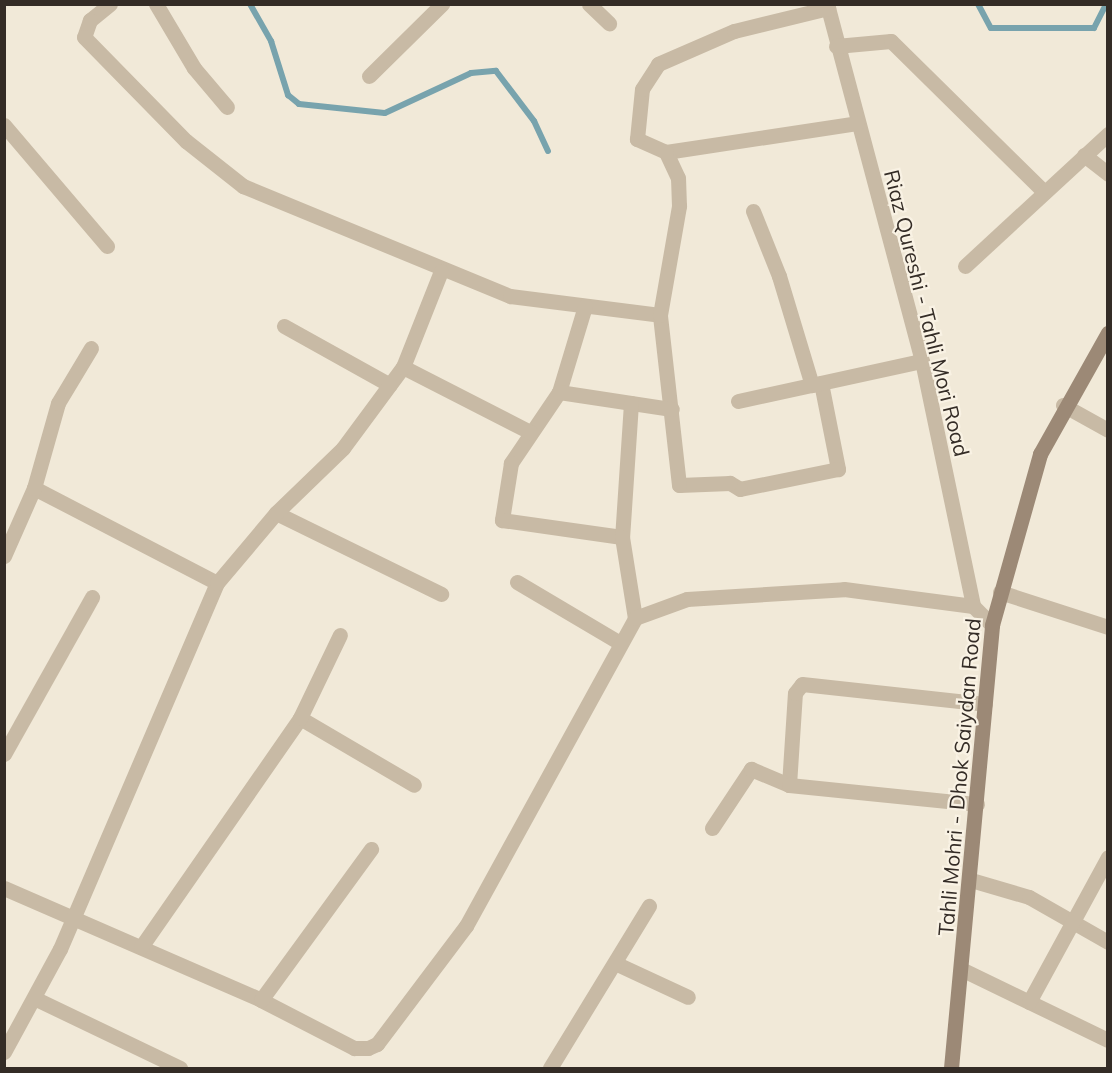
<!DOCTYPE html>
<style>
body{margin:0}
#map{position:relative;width:1112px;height:1073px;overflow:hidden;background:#f1e9d8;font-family:Mulish,sans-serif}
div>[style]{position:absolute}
.stream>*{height:6px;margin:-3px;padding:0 3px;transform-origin:3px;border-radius:3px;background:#78a3ad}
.street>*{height:15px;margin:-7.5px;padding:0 7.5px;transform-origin:7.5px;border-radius:7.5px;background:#c8baa5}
.secondary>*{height:15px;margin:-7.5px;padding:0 7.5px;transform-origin:7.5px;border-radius:7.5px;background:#9c8976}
span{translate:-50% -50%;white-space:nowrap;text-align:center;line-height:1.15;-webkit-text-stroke:4.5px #f9f2e4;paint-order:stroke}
.street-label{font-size:21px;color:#342c26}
.frame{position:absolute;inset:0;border:6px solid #342c26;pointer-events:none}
</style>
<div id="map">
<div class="stream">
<i style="left:250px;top:4px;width:43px;rotate:60.4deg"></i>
<i style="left:271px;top:41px;width:57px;rotate:72.5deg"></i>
<i style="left:288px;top:95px;width:14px;rotate:39deg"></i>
<i style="left:299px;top:104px;width:86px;rotate:6deg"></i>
<i style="left:385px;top:113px;width:95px;rotate:-24.9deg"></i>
<i style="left:471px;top:73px;width:25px;rotate:-5deg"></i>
<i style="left:496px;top:71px;width:63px;rotate:52.8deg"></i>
<i style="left:534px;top:121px;width:33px;rotate:65deg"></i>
<i style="left:978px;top:4px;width:27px;rotate:62deg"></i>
<i style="left:991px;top:28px;width:103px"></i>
<i style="left:1094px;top:28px;width:27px;rotate:-63deg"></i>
</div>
<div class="street">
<i style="left:110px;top:4px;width:26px;rotate:141deg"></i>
<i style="left:90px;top:20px;width:18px;rotate:109deg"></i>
<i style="left:84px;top:37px;width:146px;rotate:45.6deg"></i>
<i style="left:186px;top:141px;width:73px;rotate:38.3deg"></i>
<i style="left:243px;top:186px;width:289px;rotate:22.4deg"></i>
<i style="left:510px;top:296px;width:151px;rotate:7.2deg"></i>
<i style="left:156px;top:4px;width:74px;rotate:59.3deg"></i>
<i style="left:194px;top:68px;width:51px;rotate:49.8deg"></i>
<i style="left:589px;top:4px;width:28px;rotate:44deg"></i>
<i style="left:827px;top:4px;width:369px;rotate:75.1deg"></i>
<i style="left:922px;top:361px;width:250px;rotate:78.2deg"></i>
<i style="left:973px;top:606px;width:27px;rotate:45deg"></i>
<i style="left:836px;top:46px;width:55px;rotate:-5.2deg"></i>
<i style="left:891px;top:41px;width:215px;rotate:44.6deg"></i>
<i style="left:369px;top:76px;width:103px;rotate:-44.6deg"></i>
<i style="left:4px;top:125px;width:159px;rotate:49.6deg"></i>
<i style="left:666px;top:152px;width:193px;rotate:-8.6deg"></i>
<i style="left:1084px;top:155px;width:31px;rotate:38deg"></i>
<i style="left:753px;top:211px;width:70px;rotate:68.2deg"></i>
<i style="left:779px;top:276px;width:114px;rotate:73.2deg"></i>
<i style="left:965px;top:266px;width:195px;rotate:-42.7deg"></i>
<i style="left:585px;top:306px;width:90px;rotate:106.8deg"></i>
<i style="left:559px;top:392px;width:86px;rotate:124.1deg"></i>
<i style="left:511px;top:463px;width:58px;rotate:99deg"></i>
<i style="left:502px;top:520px;width:121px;rotate:8.1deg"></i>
<i style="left:284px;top:326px;width:121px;rotate:29.1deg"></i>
<i style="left:403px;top:367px;width:143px;rotate:27.1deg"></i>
<i style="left:821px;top:383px;width:88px;rotate:78.8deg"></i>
<i style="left:838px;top:469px;width:100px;rotate:168.5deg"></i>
<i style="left:740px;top:489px;width:12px;rotate:-149deg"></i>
<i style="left:730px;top:483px;width:51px;rotate:177.8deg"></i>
<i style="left:679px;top:485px;width:171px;rotate:-96.4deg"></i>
<i style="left:660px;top:315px;width:111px;rotate:-80.1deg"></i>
<i style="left:679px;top:206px;width:28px;rotate:-92deg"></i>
<i style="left:678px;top:178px;width:29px;rotate:-115deg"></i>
<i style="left:666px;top:152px;width:32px;rotate:-156deg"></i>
<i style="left:637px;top:139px;width:50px;rotate:-84.3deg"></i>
<i style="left:642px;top:89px;width:30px;rotate:-57deg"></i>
<i style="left:658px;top:64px;width:83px;rotate:-23.5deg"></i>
<i style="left:734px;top:31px;width:97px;rotate:-13.7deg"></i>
<i style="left:559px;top:392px;width:114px;rotate:8.6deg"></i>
<i style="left:738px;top:401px;width:188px;rotate:-12.3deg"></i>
<i style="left:631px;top:403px;width:134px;rotate:93.8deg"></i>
<i style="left:622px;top:537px;width:82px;rotate:80.9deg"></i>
<i style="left:1063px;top:405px;width:51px;rotate:29.1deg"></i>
<i style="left:34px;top:488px;width:206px;rotate:27.4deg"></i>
<i style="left:276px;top:513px;width:184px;rotate:26.1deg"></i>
<i style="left:4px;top:556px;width:74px;rotate:-66.2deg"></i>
<i style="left:34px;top:488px;width:88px;rotate:-74.2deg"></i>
<i style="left:58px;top:403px;width:64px;rotate:-59deg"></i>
<i style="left:517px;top:582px;width:120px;rotate:30.6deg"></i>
<i style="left:1000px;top:592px;width:114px;rotate:18deg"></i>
<i style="left:300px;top:718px;width:132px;rotate:30.4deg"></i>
<i style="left:4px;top:754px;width:180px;rotate:-60.7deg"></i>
<i style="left:789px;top:785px;width:92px;rotate:-86.3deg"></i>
<i style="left:795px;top:693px;width:11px;rotate:-52deg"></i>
<i style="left:802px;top:684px;width:184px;rotate:6.2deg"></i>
<i style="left:712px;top:828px;width:71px;rotate:-56.5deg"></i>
<i style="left:751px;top:769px;width:41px;rotate:22.8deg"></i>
<i style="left:789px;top:785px;width:189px;rotate:5.8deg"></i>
<i style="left:971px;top:880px;width:60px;rotate:16.3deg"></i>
<i style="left:1029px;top:897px;width:91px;rotate:29.7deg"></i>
<i style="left:4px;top:888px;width:280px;rotate:23.5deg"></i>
<i style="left:261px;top:1000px;width:105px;rotate:27.3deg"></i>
<i style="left:354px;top:1048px;width:14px"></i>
<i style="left:368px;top:1048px;width:10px;rotate:-24deg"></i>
<i style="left:377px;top:1044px;width:148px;rotate:-53deg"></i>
<i style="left:466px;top:926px;width:351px;rotate:-61.2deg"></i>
<i style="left:635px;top:618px;width:55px;rotate:-20.1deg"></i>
<i style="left:687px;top:599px;width:157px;rotate:-3.6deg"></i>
<i style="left:844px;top:589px;width:130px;rotate:7.5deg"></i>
<i style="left:141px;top:947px;width:279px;rotate:-55.2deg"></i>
<i style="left:300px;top:718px;width:92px;rotate:-64.3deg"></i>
<i style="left:617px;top:964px;width:78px;rotate:24.9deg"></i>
<i style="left:961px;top:969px;width:163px;rotate:25.8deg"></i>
<i style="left:34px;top:998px;width:162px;rotate:25.6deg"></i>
<i style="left:261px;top:1000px;width:187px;rotate:-53.9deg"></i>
<i style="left:1029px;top:1002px;width:165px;rotate:-61.4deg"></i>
<i style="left:4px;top:1052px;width:117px;rotate:-61.5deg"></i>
<i style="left:60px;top:949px;width:398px;rotate:-66.8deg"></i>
<i style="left:217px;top:583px;width:92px;rotate:-49.9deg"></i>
<i style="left:276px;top:513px;width:93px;rotate:-44.1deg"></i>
<i style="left:343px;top:448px;width:101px;rotate:-53.5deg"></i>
<i style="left:403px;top:367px;width:103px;rotate:-68.4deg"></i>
<i style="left:550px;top:1068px;width:190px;rotate:-58.6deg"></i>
</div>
<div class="secondary">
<i style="left:951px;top:1068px;width:445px;rotate:-84.7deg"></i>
<i style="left:992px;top:625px;width:178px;rotate:-74.3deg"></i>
<i style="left:1040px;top:454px;width:139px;rotate:-60.7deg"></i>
</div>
<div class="street-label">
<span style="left:927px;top:313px;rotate:76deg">Riaz Qureshi - Tahli Mori Road</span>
<span style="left:959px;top:777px;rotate:-85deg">Tahli Mohri - Dhok Saiydan Road</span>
</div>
<div class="frame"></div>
</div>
